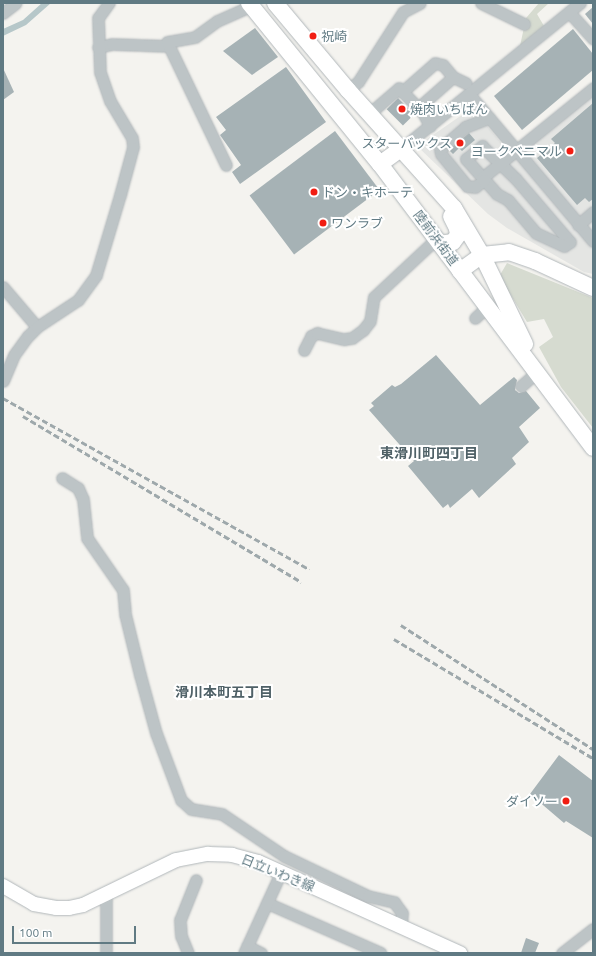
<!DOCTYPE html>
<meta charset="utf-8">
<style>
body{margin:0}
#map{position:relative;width:596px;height:956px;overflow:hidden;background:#f4f3ef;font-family:Ubuntu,"Noto Sans JP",sans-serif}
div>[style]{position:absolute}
.built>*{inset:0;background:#e4e5e3}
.green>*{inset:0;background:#d6dbd0}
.water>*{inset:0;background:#b6c7c9}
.building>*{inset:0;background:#a6b2b5;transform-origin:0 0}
.roads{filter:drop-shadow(0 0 1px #b1b7ba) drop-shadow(0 0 1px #b1b7ba)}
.minor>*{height:11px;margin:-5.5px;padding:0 5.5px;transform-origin:5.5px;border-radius:5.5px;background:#bdc4c6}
.major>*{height:14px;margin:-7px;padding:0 7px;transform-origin:7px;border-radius:7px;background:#fff}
.highway>*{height:16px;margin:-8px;padding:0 8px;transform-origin:8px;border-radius:8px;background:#fff}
.rail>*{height:2.5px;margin-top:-1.25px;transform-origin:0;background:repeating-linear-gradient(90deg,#9ea8ab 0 6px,transparent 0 9px)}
.dots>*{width:11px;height:11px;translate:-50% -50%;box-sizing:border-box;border:2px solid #fff;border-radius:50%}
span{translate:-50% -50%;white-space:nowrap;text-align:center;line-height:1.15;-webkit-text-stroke:4px #fff;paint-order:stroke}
.poi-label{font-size:13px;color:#607a83}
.left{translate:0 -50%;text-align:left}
.right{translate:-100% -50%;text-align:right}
.street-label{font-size:13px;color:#607a83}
.neighbourhood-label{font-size:14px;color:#4f6167;font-weight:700}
.frame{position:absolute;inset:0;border:4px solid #607a83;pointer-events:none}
.scale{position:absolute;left:12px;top:926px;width:124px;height:18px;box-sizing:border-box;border:2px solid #607a83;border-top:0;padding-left:5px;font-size:12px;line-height:14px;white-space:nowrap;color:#607a83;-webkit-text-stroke:3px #fff;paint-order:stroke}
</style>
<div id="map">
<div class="built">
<i style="clip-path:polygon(593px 96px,593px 274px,584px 272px,507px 228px,488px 214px,417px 146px,472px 108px,513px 157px)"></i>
</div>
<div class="green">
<i style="clip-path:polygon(539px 3px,549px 3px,537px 14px,544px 26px,520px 46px,526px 18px)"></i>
<i style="clip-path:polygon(507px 263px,593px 298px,593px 428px,561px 387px,539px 347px,553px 337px,544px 319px,527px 322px,504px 284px,500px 275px)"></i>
</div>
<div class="water">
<i style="clip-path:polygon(42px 3px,51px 3px,26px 25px,3px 36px,3px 29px,23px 20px)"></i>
</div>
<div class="building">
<i style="clip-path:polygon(593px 7px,593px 24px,585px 14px)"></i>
<i style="clip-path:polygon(255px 28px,278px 57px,252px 75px,223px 51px)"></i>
<i style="clip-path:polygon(573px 29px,593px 54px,593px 70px,522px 130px,494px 96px)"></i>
<i style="clip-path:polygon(286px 67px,326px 122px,240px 184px,232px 172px,241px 165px,220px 135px,226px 130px,216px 117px)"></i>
<i style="clip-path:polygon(3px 68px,14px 92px,3px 100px)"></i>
<i style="left:398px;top:98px;width:23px;height:16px;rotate:45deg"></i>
<i style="clip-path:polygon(593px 103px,593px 199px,589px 202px,585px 198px,577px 205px,537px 158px,555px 143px,551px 139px)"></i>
<i style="left:335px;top:131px;width:74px;height:107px;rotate:53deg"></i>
<i style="clip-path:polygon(469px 133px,475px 140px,462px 151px,459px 148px,453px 154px,449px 150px)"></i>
<i style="clip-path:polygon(436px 355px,480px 405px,514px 377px,517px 380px,515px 390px,519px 393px,526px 391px,540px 408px,519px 427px,529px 442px,512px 458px,516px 464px,479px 498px,472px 489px,450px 508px,448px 504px,443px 508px,408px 466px,414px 461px,369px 410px,374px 406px,371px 403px,392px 385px,395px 387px,401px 384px)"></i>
<i style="clip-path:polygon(559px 755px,593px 781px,593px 838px,566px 821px,564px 823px,530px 794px)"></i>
<i style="clip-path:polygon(526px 938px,539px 943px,535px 953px,521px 953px)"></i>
</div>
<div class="roads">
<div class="minor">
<i style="left:481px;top:3px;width:48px;rotate:26deg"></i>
<i style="left:569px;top:12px;width:36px;rotate:48deg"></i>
<i style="left:3px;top:13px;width:16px;rotate:-38deg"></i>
<i style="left:98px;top:47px;width:14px;rotate:-12deg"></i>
<i style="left:112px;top:44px;width:57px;rotate:2deg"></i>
<i style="left:453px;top:77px;width:14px;rotate:25deg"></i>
<i style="left:348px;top:90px;width:13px;rotate:-39deg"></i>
<i style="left:358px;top:82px;width:83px;rotate:-57.3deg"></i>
<i style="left:403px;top:12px;width:19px;rotate:-28deg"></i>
<i style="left:402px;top:92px;width:44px;rotate:-41.3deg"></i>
<i style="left:435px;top:63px;width:8px;rotate:14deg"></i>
<i style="left:443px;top:65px;width:16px;rotate:50deg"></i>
<i style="left:453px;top:77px;width:47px;rotate:138.5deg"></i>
<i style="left:470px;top:95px;width:191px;rotate:49.9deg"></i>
<i style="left:370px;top:113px;width:38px;rotate:-41deg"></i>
<i style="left:399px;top:88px;width:35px;rotate:46deg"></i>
<i style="left:423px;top:113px;width:15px;rotate:62deg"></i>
<i style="left:482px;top:146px;width:47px;rotate:44.1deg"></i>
<i style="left:516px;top:179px;width:83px;rotate:49.4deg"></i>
<i style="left:570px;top:242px;width:7px;rotate:146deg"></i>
<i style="left:564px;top:246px;width:31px;rotate:-155deg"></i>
<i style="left:536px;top:233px;width:43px;rotate:-130.3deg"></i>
<i style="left:508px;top:200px;width:13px;rotate:-151deg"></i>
<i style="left:497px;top:194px;width:47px;rotate:-131.5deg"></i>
<i style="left:466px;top:159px;width:21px;rotate:-39deg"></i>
<i style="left:402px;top:148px;width:230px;rotate:-39.2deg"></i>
<i style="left:226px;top:165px;width:136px;rotate:-115.6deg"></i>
<i style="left:167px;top:42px;width:28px;rotate:-10deg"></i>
<i style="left:195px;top:37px;width:27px;rotate:-36deg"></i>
<i style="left:217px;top:21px;width:37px;rotate:-24deg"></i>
<i style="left:482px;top:178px;width:143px;rotate:-39deg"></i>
<i style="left:484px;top:180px;width:11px;rotate:142deg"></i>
<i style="left:475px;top:187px;width:8px;rotate:-173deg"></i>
<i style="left:467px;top:186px;width:41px;rotate:-129.1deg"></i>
<i style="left:441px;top:154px;width:5px;rotate:-101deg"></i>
<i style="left:440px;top:149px;width:33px;rotate:-41deg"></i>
<i style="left:465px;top:127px;width:26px;rotate:-21deg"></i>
<i style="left:578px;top:225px;width:20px;rotate:-41deg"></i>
<i style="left:3px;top:287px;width:52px;rotate:49.6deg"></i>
<i style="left:475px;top:318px;width:16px;rotate:-43deg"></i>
<i style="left:304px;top:350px;width:16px;rotate:-63deg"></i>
<i style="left:311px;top:336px;width:7px;rotate:-27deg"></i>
<i style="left:317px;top:333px;width:28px;rotate:13deg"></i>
<i style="left:344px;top:339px;width:8px;rotate:-7deg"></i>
<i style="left:352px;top:338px;width:14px;rotate:-36deg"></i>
<i style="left:363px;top:330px;width:11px;rotate:-52deg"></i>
<i style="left:370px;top:321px;width:24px;rotate:-81deg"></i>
<i style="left:374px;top:297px;width:85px;rotate:-43.1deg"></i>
<i style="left:3px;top:381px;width:28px;rotate:-67deg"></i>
<i style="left:14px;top:355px;width:24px;rotate:-54deg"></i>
<i style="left:28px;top:336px;width:13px;rotate:-45deg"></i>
<i style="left:37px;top:327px;width:49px;rotate:-33.4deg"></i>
<i style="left:78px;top:300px;width:31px;rotate:-54deg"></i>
<i style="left:96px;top:275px;width:84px;rotate:-73.3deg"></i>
<i style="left:120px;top:195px;width:50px;rotate:-74.8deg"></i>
<i style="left:133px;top:147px;width:9px;rotate:-96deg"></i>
<i style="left:132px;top:138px;width:43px;rotate:-120.7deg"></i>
<i style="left:110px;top:101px;width:31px;rotate:-109deg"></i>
<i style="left:100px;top:72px;width:54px;rotate:-92.1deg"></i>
<i style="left:98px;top:18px;width:19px;rotate:-54deg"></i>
<i style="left:521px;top:386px;width:18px;rotate:-41deg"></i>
<i style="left:62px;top:478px;width:19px;rotate:32deg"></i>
<i style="left:78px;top:488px;width:12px;rotate:66deg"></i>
<i style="left:83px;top:499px;width:39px;rotate:84deg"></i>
<i style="left:87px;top:538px;width:63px;rotate:55.3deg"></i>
<i style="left:123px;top:590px;width:24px;rotate:85deg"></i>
<i style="left:125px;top:614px;width:63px;rotate:76.2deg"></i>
<i style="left:140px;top:675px;width:60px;rotate:74.6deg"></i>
<i style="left:156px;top:733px;width:72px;rotate:69.5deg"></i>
<i style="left:181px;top:800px;width:13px;rotate:42deg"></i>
<i style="left:191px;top:809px;width:31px;rotate:9deg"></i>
<i style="left:222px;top:814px;width:75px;rotate:34.1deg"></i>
<i style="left:284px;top:856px;width:93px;rotate:25.5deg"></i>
<i style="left:368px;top:896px;width:27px;rotate:13deg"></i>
<i style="left:394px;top:902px;width:14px;rotate:54deg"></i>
<i style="left:402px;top:913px;width:13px;rotate:94deg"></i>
<i style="left:103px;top:895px;width:7px;rotate:63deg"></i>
<i style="left:106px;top:901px;width:52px;rotate:90deg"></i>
<i style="left:267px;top:903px;width:124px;rotate:23.7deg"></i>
<i style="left:247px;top:946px;width:16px;rotate:27deg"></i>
<i style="left:188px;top:953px;width:18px;rotate:-112deg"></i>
<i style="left:181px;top:936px;width:16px;rotate:-94deg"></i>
<i style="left:180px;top:920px;width:43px;rotate:-68.2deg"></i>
<i style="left:244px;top:953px;width:89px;rotate:-65.4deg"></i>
<i style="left:562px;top:953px;width:39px;rotate:-38deg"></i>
</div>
<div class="major">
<i style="left:3px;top:886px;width:36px;rotate:30deg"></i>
<i style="left:34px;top:904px;width:22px;rotate:10deg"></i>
<i style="left:56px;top:908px;width:13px"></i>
<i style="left:69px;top:908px;width:14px;rotate:-12deg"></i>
<i style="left:83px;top:905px;width:103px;rotate:-25.8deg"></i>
<i style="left:176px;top:860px;width:33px;rotate:-11deg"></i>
<i style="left:208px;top:854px;width:24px;rotate:2deg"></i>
<i style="left:232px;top:855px;width:27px;rotate:15deg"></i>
<i style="left:258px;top:862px;width:222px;rotate:24.3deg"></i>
</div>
<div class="highway">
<i style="left:249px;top:3px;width:208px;rotate:50.9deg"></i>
<i style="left:380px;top:164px;width:355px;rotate:53.1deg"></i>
<i style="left:275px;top:3px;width:114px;rotate:50deg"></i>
<i style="left:348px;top:90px;width:159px;rotate:48.1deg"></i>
<i style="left:454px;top:208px;width:55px;rotate:59.2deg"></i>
<i style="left:482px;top:255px;width:99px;rotate:64.2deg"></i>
<i style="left:380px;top:164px;width:27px;rotate:-36deg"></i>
<i style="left:440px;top:244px;width:13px;rotate:-9deg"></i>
<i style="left:453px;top:242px;width:9px;rotate:-54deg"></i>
<i style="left:458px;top:235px;width:7px;rotate:-98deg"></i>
<i style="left:457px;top:228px;width:13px;rotate:-117deg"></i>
<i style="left:460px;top:271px;width:27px;rotate:-36deg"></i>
<i style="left:482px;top:255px;width:27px;rotate:-6deg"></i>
<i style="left:509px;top:252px;width:28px;rotate:19deg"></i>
<i style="left:535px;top:261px;width:64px;rotate:25deg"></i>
</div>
</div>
<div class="rail">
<i style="left:3px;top:398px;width:351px;rotate:29.2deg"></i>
<i style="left:23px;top:416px;width:324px;rotate:30.8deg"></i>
<i style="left:401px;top:625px;width:229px;rotate:32.9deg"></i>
<i style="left:394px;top:639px;width:232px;rotate:30.9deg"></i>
</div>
<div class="dots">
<i style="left:313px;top:36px;background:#f11d12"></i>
<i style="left:402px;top:109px;background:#f11d12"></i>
<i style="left:460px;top:143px;background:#f11d12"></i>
<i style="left:570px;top:151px;background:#f11d12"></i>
<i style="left:314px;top:192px;background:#f11d12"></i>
<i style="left:323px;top:223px;background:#f11d12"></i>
<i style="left:566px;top:801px;background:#f11d12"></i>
</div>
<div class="poi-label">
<span class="left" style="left:321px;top:36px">祝崎</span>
<span class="left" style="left:410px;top:109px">焼肉いちばん</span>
<span class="right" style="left:452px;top:143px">スターバックス</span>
<span class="right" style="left:562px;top:151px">ヨークベニマル</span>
<span class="left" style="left:322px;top:192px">ドン・キホーテ</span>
<span class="left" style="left:331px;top:223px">ワンラブ</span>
<span class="right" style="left:558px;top:801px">ダイソー</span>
</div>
<div class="street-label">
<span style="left:436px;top:238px;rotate:53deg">陸前浜街道</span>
<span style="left:278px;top:873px;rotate:22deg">日立いわき線</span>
</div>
<div class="neighbourhood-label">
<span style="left:429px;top:453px">東滑川町四丁目</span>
<span style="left:224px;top:692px">滑川本町五丁目</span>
</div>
<div class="frame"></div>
<div class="scale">100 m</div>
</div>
